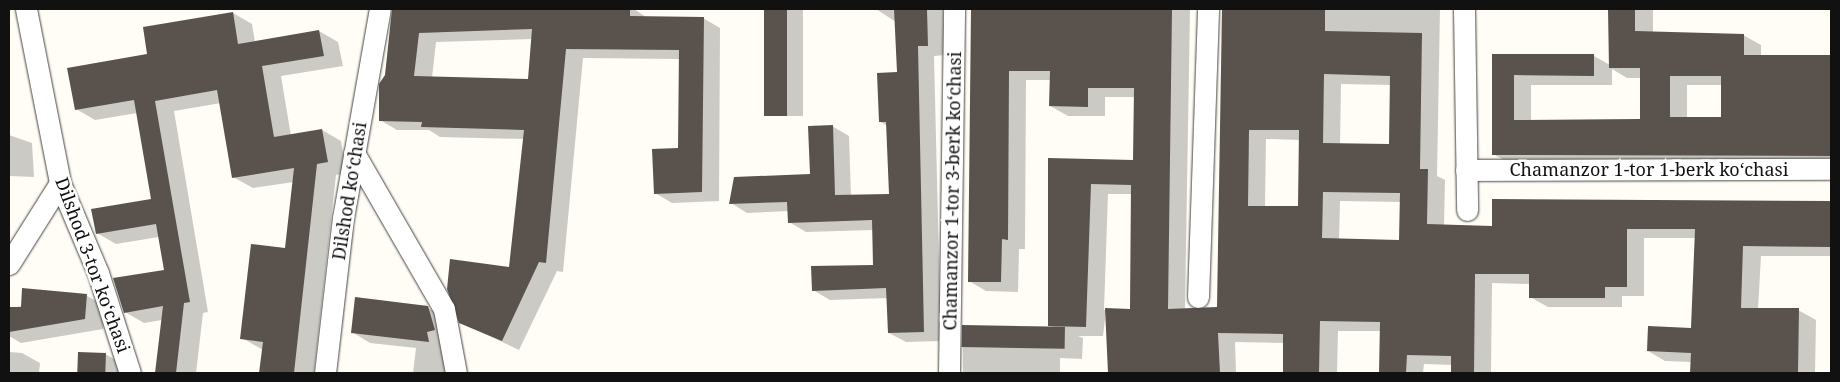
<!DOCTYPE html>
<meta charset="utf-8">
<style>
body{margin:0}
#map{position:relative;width:1840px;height:382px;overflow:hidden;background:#fffdf5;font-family:"Noto Serif",serif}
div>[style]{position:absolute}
.shadow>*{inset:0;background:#0003;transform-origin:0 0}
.building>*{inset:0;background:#5a524d;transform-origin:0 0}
.roads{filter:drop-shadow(0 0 1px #444) drop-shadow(0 0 1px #444)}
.minor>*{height:21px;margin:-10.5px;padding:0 10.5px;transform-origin:10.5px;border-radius:10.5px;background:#fff}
span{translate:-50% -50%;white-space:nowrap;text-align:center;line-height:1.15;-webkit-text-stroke:5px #fff;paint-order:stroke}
.street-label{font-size:18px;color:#111}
.frame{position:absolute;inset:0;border:10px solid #111;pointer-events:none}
</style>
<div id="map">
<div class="shadow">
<i style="clip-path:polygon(evenodd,393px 9px,634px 9px,646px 17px,703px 18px,720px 28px,719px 201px,672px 203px,655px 193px,679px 150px,680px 59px,583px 58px,563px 272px,557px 271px,519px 350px,481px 332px,511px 268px,524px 139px,440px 137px,429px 130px,397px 130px,380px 120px,393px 9px,532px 39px,529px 81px,432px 78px,436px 42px,532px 39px)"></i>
<i style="left:766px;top:9px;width:37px;height:107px"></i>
<i style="clip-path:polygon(876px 9px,943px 9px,945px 55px,934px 56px,941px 341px,906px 342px,889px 333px,888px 298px,830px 300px,813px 290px,875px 266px,873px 230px,806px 232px,789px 222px,788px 211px,747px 213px,731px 203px,811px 176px,832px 126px,849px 136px,851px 196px,890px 195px,888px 126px,880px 122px,898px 73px,896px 22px)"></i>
<i style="clip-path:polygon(evenodd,972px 9px,1190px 9px,1185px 309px,1219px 308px,1223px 9px,1440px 9px,1437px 176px,1445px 180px,1444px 226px,1493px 227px,1493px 200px,1831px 202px,1831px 256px,1761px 256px,1758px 310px,1798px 310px,1816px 320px,1815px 373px,1691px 373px,1691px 362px,1665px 361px,1648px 351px,1693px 329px,1696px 238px,1644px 238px,1644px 296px,1622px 296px,1622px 307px,1548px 307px,1530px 297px,1530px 284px,1492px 283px,1491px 373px,1452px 373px,1453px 365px,1424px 364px,1423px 373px,1381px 373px,1381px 331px,1338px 331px,1337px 373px,1286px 373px,1284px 343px,1235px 342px,1236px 373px,1109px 373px,1106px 311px,1103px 336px,1078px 336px,1083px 338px,1082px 359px,1060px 358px,1060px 373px,963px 373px,963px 326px,1054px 328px,1049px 325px,1050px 159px,1134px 161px,1135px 97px,1105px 97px,1105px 116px,1068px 116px,1050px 106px,1051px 80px,1026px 80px,1025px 249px,1019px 249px,1018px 292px,986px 291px,969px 281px,972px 9px,1341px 84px,1391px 85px,1390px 145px,1340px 145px,1341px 84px,972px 9px,1266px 139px,1300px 140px,1299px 208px,1265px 207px,1266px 139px,972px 9px,1108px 194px,1132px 194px,1131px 310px,1104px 310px,1108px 194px,972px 9px,1340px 201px,1401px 202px,1400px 241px,1339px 240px,1340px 201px)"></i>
<i style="clip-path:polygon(evenodd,1610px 9px,1653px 9px,1653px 33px,1743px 35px,1761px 45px,1761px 56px,1831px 57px,1831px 165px,1511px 164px,1493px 154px,1493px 55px,1594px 56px,1610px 65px,1610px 9px,1612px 69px,1627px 78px,1642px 78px,1642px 120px,1531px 121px,1531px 85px,1612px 85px,1612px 69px,1610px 9px,1687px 85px,1722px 85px,1722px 118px,1687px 118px,1687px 85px)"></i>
<i style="clip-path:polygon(233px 13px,252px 24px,255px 42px,319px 31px,338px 42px,343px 66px,281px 76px,291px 136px,322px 130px,341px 141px,346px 173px,336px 175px,314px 373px,260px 373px,263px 350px,242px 338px,286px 249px,294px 182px,253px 188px,233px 177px,221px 103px,174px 111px,208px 312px,203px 313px,196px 373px,156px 373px,162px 320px,144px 323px,125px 312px,165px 271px,159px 237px,116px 244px,97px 233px,152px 200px,137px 113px,95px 120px,76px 109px,149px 55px)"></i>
<i style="clip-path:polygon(9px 135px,32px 143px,34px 177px,9px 176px)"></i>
<i style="clip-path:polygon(87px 296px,105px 306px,103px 329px,21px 343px,9px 336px,9px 308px)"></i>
<i style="clip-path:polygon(428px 308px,446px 318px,450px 373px,413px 373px,416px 348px,370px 343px,352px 332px)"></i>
<i style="clip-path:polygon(9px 352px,22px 353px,40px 363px,39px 373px,9px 373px)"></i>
<i style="clip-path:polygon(79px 354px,105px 354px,123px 364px,123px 373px,79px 373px)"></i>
</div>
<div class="building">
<i style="clip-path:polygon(evenodd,392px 9px,630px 9px,630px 16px,704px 17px,702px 192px,654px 194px,652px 149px,678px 148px,679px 50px,566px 49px,546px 263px,539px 262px,502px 341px,459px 323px,447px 289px,450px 259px,509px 267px,524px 130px,421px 127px,422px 122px,379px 121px,379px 84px,385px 75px,392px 9px,532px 29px,528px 79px,414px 76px,419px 33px,532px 29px)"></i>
<i style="left:764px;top:9px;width:23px;height:107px"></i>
<i style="clip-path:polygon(894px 9px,927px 9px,928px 46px,918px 46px,924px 332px,888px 333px,886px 288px,812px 291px,811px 266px,873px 265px,872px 220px,788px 223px,787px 202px,729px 204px,734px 177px,810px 174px,808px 126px,833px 125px,835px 195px,889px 194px,886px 122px,879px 122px,877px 73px,897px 72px)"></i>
<i style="clip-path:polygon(evenodd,971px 9px,1172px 9px,1168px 309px,1217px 307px,1222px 9px,1325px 9px,1325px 31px,1422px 33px,1420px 169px,1428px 169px,1427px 224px,1492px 226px,1492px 199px,1831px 201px,1831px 247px,1743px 246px,1741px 308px,1799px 308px,1798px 373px,1690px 373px,1691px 353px,1647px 351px,1648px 326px,1691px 328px,1695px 229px,1627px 229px,1627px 287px,1605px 287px,1605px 298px,1529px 298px,1529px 274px,1475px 274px,1474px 373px,1451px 373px,1451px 356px,1407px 355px,1406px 373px,1379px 373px,1380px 322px,1320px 321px,1319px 373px,1283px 373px,1283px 334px,1218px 333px,1220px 373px,1108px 373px,1105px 308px,1130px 309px,1131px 185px,1091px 184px,1086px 327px,1048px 326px,1048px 158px,1133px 160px,1134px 88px,1088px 88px,1088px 107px,1049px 106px,1050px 71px,1009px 71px,1008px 240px,1002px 239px,1001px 282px,968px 282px,971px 9px,1324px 74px,1390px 76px,1389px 144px,1323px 143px,1324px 74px,971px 9px,1249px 130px,1299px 130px,1298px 206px,1248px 206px,1249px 130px,971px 9px,1323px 192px,1400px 193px,1399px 240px,1322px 238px,1323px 192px)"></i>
<i style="clip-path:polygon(evenodd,1608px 9px,1635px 9px,1635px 31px,1744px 34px,1744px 55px,1830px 55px,1831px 156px,1492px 155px,1492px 54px,1594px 54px,1594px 76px,1514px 75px,1514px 120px,1640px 119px,1640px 68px,1609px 68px,1608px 9px,1670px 76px,1721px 76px,1721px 117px,1670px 117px,1670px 76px)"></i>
<i style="clip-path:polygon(233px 12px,238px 44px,319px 30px,324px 56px,262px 66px,274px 137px,322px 129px,328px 162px,317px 164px,294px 373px,259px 373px,263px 342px,240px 339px,251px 244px,285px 248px,294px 168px,232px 178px,217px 90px,155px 101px,190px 302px,184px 303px,176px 373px,155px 373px,163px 306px,124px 313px,113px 278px,164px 270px,156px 224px,96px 234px,91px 209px,151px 199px,134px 100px,75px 110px,67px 68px,147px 54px,143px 27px)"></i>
<i style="clip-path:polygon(22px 288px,87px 294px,85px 319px,9px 332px,9px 307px,21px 307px)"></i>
<i style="clip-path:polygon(355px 297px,428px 306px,435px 330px,427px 332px,429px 342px,351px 333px)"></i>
<i style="left:962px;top:325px;width:103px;height:22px;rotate:1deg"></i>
<i style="left:78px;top:352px;width:28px;height:21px;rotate:2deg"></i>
</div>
<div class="roads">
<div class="minor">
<i style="left:26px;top:9px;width:177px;rotate:78.9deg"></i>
<i style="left:60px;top:183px;width:98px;rotate:67.1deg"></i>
<i style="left:98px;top:273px;width:105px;rotate:72.3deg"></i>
<i style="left:1464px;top:9px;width:201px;rotate:89.1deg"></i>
<i style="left:354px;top:153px;width:180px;rotate:60deg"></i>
<i style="left:444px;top:309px;width:65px;rotate:79.4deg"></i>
<i style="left:1466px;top:170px;width:365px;rotate:-0.2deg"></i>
<i style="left:9px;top:264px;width:96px;rotate:-57.8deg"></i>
<i style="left:1198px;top:297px;width:288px;rotate:-88deg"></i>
<i style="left:325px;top:373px;width:156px;rotate:-83.4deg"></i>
<i style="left:343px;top:218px;width:212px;rotate:-80deg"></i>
<i style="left:949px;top:373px;width:364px;rotate:-89.2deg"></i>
</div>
</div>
<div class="street-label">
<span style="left:1649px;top:169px">Chamanzor 1-tor 1-berk koʻchasi</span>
<span style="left:349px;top:191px;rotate:-81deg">Dilshod koʻchasi</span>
<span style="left:952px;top:191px;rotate:-89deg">Chamanzor 1-tor 3-berk koʻchasi</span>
<span style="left:93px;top:265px;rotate:70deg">Dilshod 3-tor koʻchasi</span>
</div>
<div class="frame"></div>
</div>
